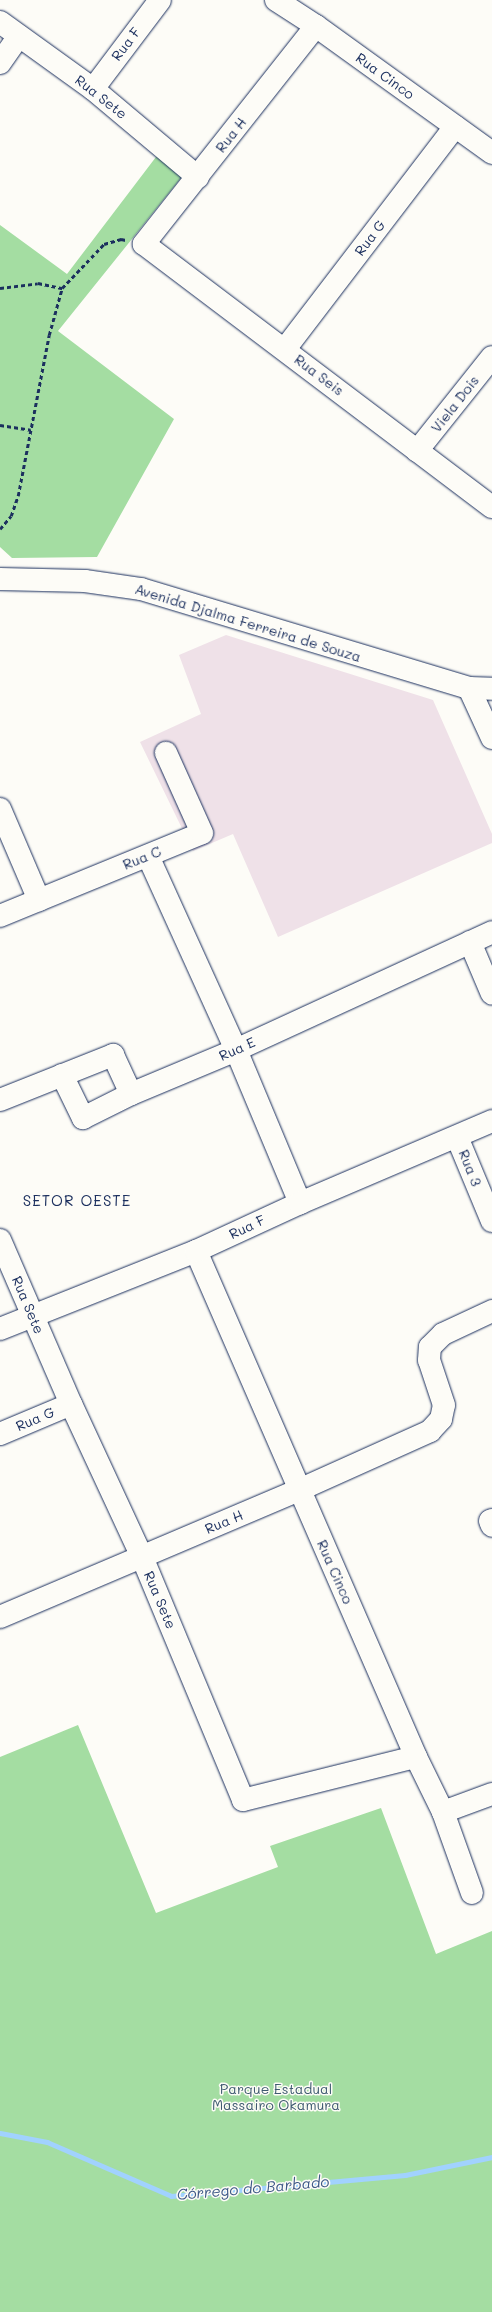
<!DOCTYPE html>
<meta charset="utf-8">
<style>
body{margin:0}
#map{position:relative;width:492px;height:2312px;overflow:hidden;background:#fdfcf7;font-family:Mali,sans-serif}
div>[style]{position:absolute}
.built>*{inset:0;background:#efe1e8}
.green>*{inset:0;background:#a4dda2}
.stream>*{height:5px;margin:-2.5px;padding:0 2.5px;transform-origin:2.5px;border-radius:2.5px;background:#a1d2fe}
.path>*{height:2.5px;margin-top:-1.25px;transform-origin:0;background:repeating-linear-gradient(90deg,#1b2f5e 0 4px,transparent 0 7px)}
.roads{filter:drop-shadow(0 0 1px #1b2f5e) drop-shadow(0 0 1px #1b2f5e)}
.minor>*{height:22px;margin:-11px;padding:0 11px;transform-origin:11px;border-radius:11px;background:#fdfcf7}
.major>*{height:22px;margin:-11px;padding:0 11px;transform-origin:11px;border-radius:11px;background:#fdfcf7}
span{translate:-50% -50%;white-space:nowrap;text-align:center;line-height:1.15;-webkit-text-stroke:3px #fdfcf7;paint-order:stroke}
.street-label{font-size:14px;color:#1b2f5e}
.park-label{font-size:14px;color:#3d5a6f}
.neighbourhood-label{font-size:15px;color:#1b2f5e;letter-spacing:1px}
.water-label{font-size:15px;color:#3c5886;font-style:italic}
</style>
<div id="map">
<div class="built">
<i style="clip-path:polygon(226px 635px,433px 700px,492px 834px,492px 843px,278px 937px,233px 834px,193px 851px,140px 742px,201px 714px,179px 655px)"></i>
</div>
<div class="green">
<i style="clip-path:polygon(159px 153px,185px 173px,58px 331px,174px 419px,97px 557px,12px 558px,0 547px,0 225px,67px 274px)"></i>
<i style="clip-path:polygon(78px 1725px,156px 1913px,278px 1867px,270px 1846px,381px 1808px,436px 1954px,492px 1931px,492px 2312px,0 2312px,0 1757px)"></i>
</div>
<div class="stream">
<i style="left:0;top:2133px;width:48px;rotate:10.8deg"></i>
<i style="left:47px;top:2142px;width:135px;rotate:23.5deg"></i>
<i style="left:171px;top:2196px;width:235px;rotate:-5.1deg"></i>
<i style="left:405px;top:2175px;width:89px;rotate:-11.7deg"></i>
</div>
<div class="path">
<i style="left:0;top:288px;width:38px;rotate:-7deg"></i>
<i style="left:38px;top:283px;width:25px;rotate:12deg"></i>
<i style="left:0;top:425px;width:31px;rotate:9deg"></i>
<i style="left:0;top:529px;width:17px;rotate:-50deg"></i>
<i style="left:11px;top:516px;width:21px;rotate:-71deg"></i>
<i style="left:18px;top:496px;width:164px;rotate:-79.1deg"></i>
<i style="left:49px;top:335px;width:49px;rotate:-74.5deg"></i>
<i style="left:62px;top:288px;width:61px;rotate:-46.3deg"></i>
<i style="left:104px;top:244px;width:18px;rotate:-16deg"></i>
<i style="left:121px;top:239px;width:5px;rotate:11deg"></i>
</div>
<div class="roads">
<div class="minor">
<i style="left:276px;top:0;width:48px;rotate:33deg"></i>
<i style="left:316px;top:26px;width:217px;rotate:35.8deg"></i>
<i style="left:0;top:22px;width:115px;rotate:35.8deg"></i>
<i style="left:93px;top:89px;width:137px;rotate:40deg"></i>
<i style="left:316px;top:26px;width:278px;rotate:128.3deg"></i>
<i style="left:144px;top:244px;width:436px;rotate:37.1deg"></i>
<i style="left:0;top:63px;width:33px;rotate:-55deg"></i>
<i style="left:93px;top:89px;width:111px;rotate:-53deg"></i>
<i style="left:285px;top:349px;width:280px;rotate:-52.6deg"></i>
<i style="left:417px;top:451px;width:120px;rotate:-51.4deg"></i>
<i style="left:469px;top:688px;width:55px;rotate:65.3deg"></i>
<i style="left:0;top:809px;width:99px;rotate:66.8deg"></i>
<i style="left:148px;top:856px;width:213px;rotate:65.6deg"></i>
<i style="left:236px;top:1050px;width:166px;rotate:67.3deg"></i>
<i style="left:0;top:916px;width:218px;rotate:-22.3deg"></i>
<i style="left:202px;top:833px;width:88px;rotate:-114.2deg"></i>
<i style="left:470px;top:942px;width:56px;rotate:67.1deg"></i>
<i style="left:62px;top:1075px;width:48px;rotate:64deg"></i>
<i style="left:83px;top:1118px;width:54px;rotate:-26.6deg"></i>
<i style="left:0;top:1100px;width:122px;rotate:-21.7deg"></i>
<i style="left:113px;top:1055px;width:43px;rotate:65.2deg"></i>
<i style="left:131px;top:1094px;width:114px;rotate:-22.7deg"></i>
<i style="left:236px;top:1050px;width:282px;rotate:-24.7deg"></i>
<i style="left:457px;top:1137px;width:91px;rotate:67.4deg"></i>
<i style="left:0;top:1240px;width:179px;rotate:66.6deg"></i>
<i style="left:71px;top:1404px;width:169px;rotate:65.1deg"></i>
<i style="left:142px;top:1557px;width:263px;rotate:67.4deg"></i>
<i style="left:243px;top:1800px;width:178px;rotate:-14deg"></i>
<i style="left:196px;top:1251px;width:552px;rotate:66.5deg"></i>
<i style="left:416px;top:1757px;width:61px;rotate:63.9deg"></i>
<i style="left:443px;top:1812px;width:86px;rotate:70.3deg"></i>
<i style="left:0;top:1329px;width:211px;rotate:-21.7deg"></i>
<i style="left:196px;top:1251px;width:115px;rotate:-24.8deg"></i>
<i style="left:300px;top:1203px;width:209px;rotate:-23.1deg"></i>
<i style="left:0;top:1434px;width:77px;rotate:-22.9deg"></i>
<i style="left:492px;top:1520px;width:2px;rotate:153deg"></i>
<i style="left:490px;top:1521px;width:5px;rotate:68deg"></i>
<i style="left:0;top:1617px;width:325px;rotate:-23deg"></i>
<i style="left:299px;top:1490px;width:144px;rotate:-24.2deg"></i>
<i style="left:430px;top:1431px;width:16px;rotate:-47deg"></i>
<i style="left:441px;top:1419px;width:14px;rotate:-78deg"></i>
<i style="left:444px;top:1405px;width:47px;rotate:-108.4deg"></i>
<i style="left:429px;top:1360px;width:13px;rotate:-86deg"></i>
<i style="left:430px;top:1347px;width:18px;rotate:-45deg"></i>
<i style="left:443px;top:1334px;width:54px;rotate:-25.1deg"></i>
<i style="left:443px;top:1812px;width:52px;rotate:-20.2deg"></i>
</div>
<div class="major">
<i style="left:0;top:579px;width:85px;rotate:1.3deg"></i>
<i style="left:85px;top:581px;width:57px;rotate:8.1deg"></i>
<i style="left:141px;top:589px;width:343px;rotate:16.8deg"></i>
<i style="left:469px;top:688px;width:23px;rotate:2deg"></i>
</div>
</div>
<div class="street-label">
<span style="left:126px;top:44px;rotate:-53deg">Rua F</span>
<span style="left:385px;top:76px;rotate:36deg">Rua Cinco</span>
<span style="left:101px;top:97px;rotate:38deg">Rua Sete</span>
<span style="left:231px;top:135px;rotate:-52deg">Rua H</span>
<span style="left:370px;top:238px;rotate:-53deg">Rua G</span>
<span style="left:319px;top:375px;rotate:37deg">Rua Seis</span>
<span style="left:455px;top:404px;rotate:-52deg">Viela Dois</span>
<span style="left:248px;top:623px;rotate:17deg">Avenida Djalma Ferreira de Souza</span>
<span style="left:142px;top:858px;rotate:-22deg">Rua C</span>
<span style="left:237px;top:1049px;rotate:-24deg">Rua E</span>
<span style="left:470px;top:1168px;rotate:68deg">Rua 3</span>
<span style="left:247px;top:1227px;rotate:-25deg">Rua F</span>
<span style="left:28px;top:1305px;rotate:67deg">Rua Sete</span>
<span style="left:35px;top:1419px;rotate:-23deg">Rua G</span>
<span style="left:224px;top:1522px;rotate:-23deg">Rua H</span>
<span style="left:335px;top:1572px;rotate:66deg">Rua Cinco</span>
<span style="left:160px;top:1600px;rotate:67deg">Rua Sete</span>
</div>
<div class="park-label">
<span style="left:276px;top:2097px">Parque Estadual<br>Massairo Okamura</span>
</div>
<div class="neighbourhood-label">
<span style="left:77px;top:1201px">SETOR OESTE</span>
</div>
<div class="water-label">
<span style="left:253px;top:2188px;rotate:-5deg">Córrego do Barbado</span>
</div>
</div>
